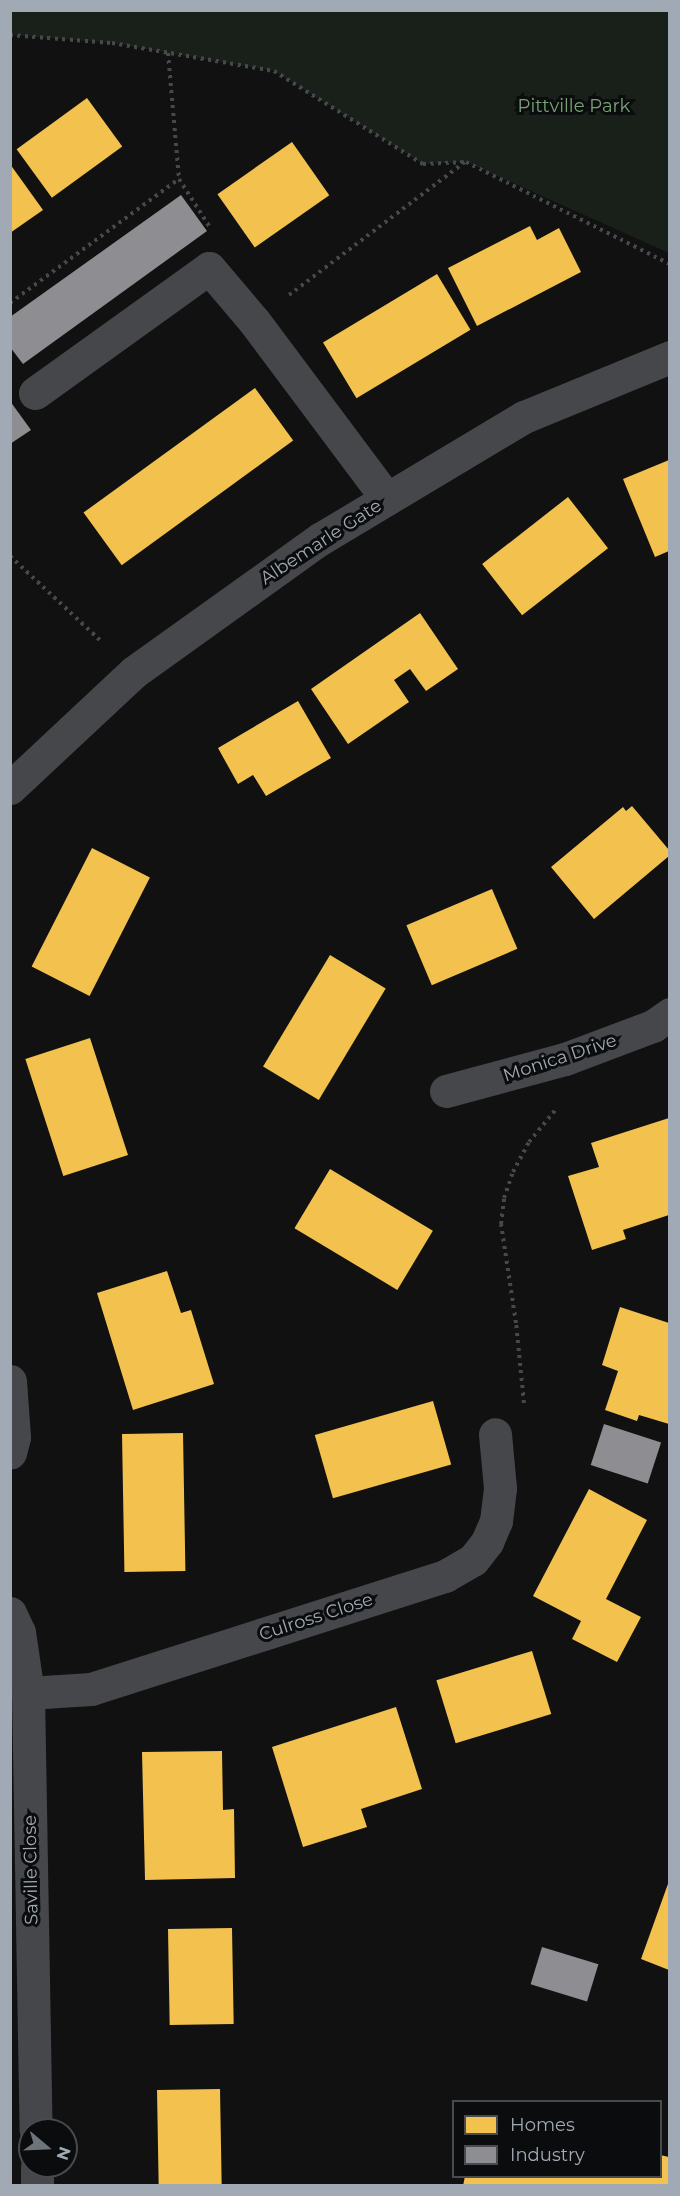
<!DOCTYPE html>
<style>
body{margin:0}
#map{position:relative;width:680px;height:2196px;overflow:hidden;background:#111;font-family:Montserrat,sans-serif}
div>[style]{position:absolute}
.green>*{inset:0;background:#192019}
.homes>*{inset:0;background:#f2c14e;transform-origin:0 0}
.industry>*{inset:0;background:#8d8d92;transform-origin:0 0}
.path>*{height:4px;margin-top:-2px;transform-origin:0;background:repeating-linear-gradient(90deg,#46484c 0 3px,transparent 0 7.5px)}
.minor>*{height:33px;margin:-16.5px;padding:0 16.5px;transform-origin:16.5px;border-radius:16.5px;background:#45474a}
span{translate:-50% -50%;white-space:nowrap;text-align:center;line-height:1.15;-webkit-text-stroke:6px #0b0c0d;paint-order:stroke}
.park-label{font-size:18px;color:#79a176}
.street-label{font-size:18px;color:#a0a9b4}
.frame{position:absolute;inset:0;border:12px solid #a0a9b4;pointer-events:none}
.legend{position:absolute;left:452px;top:2100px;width:210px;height:78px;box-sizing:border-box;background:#0b0c0d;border:2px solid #474b50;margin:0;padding:8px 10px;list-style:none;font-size:18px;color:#a0a9b4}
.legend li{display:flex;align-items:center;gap:12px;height:30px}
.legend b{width:30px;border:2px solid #474b50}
.north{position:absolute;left:18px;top:2118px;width:60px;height:60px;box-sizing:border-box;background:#0b0c0d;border:2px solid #474b50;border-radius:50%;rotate:109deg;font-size:16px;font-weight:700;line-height:24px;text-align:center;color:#a0a9b4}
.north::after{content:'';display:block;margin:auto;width:21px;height:27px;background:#6e747b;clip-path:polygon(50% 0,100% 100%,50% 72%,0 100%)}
</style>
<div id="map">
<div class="green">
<i style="clip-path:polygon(10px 11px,669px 11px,669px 253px,466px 162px,423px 164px,274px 71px,112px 43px,11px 35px)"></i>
</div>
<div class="homes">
<i style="left:87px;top:98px;width:60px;height:87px;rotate:54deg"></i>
<i style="left:292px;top:142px;width:65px;height:91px;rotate:55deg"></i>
<i style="clip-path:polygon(10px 164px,43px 210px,10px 233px)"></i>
<i style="clip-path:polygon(530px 226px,537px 240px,559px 228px,581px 272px,477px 326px,448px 268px)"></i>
<i style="left:437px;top:274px;width:65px;height:133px;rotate:59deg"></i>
<i style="left:255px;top:388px;width:65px;height:212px;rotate:54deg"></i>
<i style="clip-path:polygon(669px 460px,669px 551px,655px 557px,623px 479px)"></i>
<i style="left:568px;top:497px;width:65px;height:109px;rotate:52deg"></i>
<i style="clip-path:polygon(420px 613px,458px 669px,426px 691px,410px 669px,394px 680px,409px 702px,348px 744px,311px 689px)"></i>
<i style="clip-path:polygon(298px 701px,331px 758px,266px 796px,253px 775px,238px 784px,218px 748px)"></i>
<i style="clip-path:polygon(632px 806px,669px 850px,669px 856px,594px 919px,551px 867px,623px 807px,626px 811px)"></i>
<i style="left:92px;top:848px;width:65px;height:133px;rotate:27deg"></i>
<i style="left:492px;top:889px;width:65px;height:93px;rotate:67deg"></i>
<i style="left:330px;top:955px;width:65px;height:130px;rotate:31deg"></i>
<i style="left:90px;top:1038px;width:123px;height:68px;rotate:72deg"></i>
<i style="clip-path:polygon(669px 1118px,669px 1215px,623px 1230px,626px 1239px,592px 1250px,568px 1176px,599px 1167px,591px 1143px)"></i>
<i style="left:330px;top:1169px;width:120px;height:69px;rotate:31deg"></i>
<i style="clip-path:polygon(167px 1271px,181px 1313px,191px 1310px,214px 1384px,133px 1410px,97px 1293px)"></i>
<i style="clip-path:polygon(620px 1307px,669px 1323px,669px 1424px,639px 1415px,637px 1421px,605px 1410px,618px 1371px,602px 1365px)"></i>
<i style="left:433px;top:1401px;width:66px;height:123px;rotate:74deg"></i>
<i style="left:183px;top:1433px;width:138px;height:61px;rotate:89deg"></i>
<i style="clip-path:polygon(589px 1489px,647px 1520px,606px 1599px,641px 1617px,617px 1662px,572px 1639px,581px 1621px,533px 1596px)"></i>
<i style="left:532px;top:1651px;width:66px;height:100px;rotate:73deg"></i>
<i style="clip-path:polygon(396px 1707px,422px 1789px,361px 1809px,367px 1827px,303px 1847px,272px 1747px)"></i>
<i style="clip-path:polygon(222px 1751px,223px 1810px,234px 1809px,235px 1878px,145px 1880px,142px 1752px)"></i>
<i style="clip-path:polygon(669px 1881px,669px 1970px,641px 1959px)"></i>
<i style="left:232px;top:1928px;width:96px;height:64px;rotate:89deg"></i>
<i style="left:220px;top:2089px;width:97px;height:63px;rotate:89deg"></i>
<i style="clip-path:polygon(660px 2155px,669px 2157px,669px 2186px,463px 2186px,465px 2176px,660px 2176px)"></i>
</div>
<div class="industry">
<i style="clip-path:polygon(181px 195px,207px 231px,23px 364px,10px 347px,10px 317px)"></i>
<i style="clip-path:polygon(10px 401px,31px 430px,10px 444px)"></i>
<i style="left:604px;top:1424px;width:60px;height:43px;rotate:18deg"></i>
<i style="left:542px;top:1947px;width:59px;height:39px;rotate:17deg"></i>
</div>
<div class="path">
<i style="left:10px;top:35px;width:102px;rotate:4.5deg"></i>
<i style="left:112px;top:43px;width:164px;rotate:9.8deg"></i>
<i style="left:274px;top:71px;width:176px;rotate:32deg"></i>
<i style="left:423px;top:164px;width:43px;rotate:-2.7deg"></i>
<i style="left:466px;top:162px;width:228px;rotate:26.6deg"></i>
<i style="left:168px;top:53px;width:126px;rotate:85deg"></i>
<i style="left:179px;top:179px;width:56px;rotate:57.4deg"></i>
<i style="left:289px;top:295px;width:221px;rotate:-37.1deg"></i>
<i style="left:10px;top:303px;width:210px;rotate:-36.3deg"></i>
<i style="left:10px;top:556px;width:127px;rotate:43.1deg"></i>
<i style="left:524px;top:1403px;width:80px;rotate:-95.7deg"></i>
<i style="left:516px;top:1323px;width:100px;rotate:-98.6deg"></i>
<i style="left:501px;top:1224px;width:26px;rotate:-83deg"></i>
<i style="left:504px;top:1198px;width:28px;rotate:-71deg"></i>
<i style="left:513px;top:1172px;width:34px;rotate:-62deg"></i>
<i style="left:529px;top:1142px;width:44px;rotate:-50.5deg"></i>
</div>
<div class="minor">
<i style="left:35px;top:393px;width:214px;rotate:-35.7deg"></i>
<i style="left:209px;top:268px;width:70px;rotate:49.7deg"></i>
<i style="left:254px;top:321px;width:222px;rotate:53.2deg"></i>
<i style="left:10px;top:788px;width:170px;rotate:-43.1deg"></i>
<i style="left:134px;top:672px;width:229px;rotate:-35.6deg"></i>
<i style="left:320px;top:539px;width:238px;rotate:-30.9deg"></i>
<i style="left:524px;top:417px;width:158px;rotate:-22.3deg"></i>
<i style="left:446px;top:1091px;width:123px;rotate:-15.1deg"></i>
<i style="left:565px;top:1059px;width:94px;rotate:-20.6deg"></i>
<i style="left:653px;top:1026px;width:21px;rotate:-35deg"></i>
<i style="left:10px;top:1381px;width:56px;rotate:85.9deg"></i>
<i style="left:14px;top:1437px;width:16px;rotate:104deg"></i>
<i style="left:10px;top:1613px;width:21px;rotate:65deg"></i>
<i style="left:19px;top:1632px;width:62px;rotate:81.6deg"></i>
<i style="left:28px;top:1693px;width:437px;rotate:89deg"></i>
<i style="left:28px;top:1693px;width:63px;rotate:-3.6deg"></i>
<i style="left:91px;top:1689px;width:372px;rotate:-17.7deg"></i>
<i style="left:445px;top:1576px;width:32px;rotate:-30deg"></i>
<i style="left:473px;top:1560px;width:23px;rotate:-52deg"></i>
<i style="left:487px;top:1542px;width:23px;rotate:-67deg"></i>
<i style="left:496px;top:1521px;width:33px;rotate:-83deg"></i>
<i style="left:500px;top:1488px;width:54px;rotate:-95.3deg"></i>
<i style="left:37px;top:2166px;width:20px;rotate:90deg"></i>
</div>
<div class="park-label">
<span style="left:574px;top:106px">Pittville Park</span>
</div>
<div class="street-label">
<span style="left:321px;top:542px;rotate:-33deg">Albemarle Gate</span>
<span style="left:560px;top:1058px;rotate:-18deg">Monica Drive</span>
<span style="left:316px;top:1617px;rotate:-18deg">Culross Close</span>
<span style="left:31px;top:1870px;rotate:-91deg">Saville Close</span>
</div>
<div class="frame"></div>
<ul class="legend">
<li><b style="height:16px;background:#f2c14e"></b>Homes</li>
<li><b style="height:16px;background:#8d8d92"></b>Industry</li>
</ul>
<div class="north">N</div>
</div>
